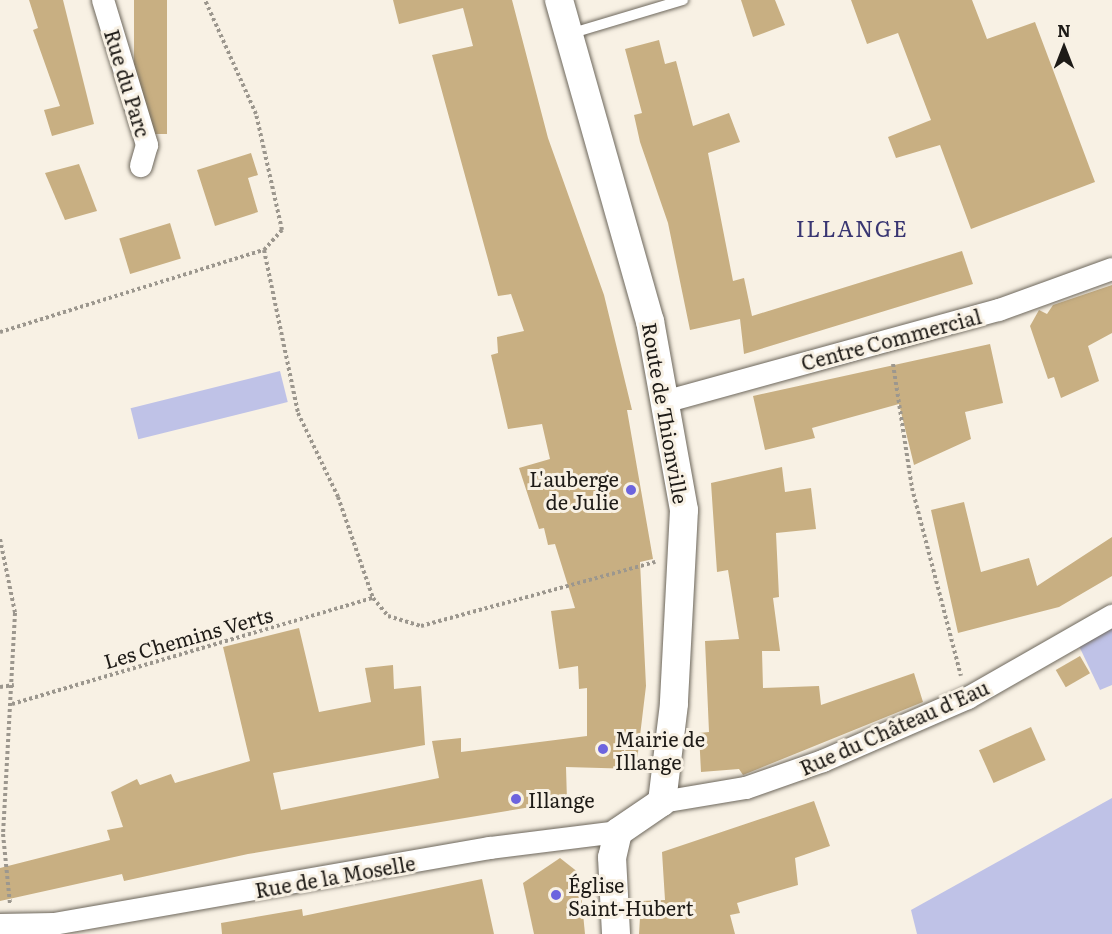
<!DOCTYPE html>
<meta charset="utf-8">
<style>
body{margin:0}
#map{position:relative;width:1112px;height:934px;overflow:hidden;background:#f8f1e4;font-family:Literata,serif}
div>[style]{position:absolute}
.green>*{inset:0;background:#bfc2e7;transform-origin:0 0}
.building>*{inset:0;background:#c8af82;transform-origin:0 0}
.path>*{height:4px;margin-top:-2px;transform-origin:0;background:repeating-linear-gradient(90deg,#9c978e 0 3px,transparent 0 6px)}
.roads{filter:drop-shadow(0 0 2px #6d675c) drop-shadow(0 0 2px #6d675c)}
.service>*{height:10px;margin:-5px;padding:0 5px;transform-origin:5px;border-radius:5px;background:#fff}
.minor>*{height:22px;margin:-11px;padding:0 11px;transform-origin:11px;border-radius:11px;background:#fff}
.tertiary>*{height:28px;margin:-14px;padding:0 14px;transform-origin:14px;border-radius:14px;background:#fff}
.dots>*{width:16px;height:16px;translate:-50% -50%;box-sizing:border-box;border:3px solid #f8f1e4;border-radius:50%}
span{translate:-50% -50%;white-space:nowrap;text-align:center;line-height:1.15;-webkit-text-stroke:6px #f8f1e4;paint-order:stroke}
.street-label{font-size:20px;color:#1e1b17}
.poi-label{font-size:20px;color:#1e1b17}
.right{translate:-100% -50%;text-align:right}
.left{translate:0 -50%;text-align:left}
.quarter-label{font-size:22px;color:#393672;letter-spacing:1.5px}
.north{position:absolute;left:1034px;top:18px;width:60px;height:60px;-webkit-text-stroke:4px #f8f1e4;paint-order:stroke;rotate:0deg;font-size:16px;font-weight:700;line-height:24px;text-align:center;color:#1e1b17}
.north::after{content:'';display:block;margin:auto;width:21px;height:27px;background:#1e1b17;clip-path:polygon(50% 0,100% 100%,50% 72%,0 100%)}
</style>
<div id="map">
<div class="green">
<i style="left:280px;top:371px;width:32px;height:154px;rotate:76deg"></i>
<i style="clip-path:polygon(1112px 625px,1112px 685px,1100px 690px,1078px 644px)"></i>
<i style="clip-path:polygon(1112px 798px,1112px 934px,917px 934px,911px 910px)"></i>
</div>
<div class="building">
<i style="clip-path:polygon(29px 0,63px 0,94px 124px,52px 136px,44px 110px,60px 106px,33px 30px,38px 28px)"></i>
<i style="left:134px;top:0;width:33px;height:134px"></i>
<i style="clip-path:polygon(393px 0,512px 0,548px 138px,604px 295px,632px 410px,627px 410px,653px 559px,640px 562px,646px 686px,636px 769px,566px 767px,567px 801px,248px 854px,124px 881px,122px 874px,0 901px,0 868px,110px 840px,107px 830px,123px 827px,111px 792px,137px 779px,140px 785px,171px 774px,175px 783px,250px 761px,223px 647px,299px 628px,319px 712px,371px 702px,365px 668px,393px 665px,394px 689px,421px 686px,425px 745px,273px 773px,281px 810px,439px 778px,432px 741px,461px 738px,461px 752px,587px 736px,587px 688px,579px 689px,578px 666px,559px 669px,551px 611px,575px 608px,555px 544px,548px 545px,544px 528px,539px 529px,519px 468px,550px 459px,542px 424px,508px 429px,491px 355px,498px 353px,497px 337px,524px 331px,511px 294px,498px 296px,432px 55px,473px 46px,463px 8px,399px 24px)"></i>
<i style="clip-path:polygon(741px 0,775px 0,785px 25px,753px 37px)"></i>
<i style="clip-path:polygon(851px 0,972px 0,987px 39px,1035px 22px,1095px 182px,971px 229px,940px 145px,896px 158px,888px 137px,931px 120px,898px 33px,867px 44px)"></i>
<i style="clip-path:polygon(659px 40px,665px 64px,676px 61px,693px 126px,729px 113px,740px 142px,708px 153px,733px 281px,744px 278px,752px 316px,962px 251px,973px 284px,744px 354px,740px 319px,690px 330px,668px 223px,640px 142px,634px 115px,642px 113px,625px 49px)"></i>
<i style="clip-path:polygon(251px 153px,258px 175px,248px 178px,258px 212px,215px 226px,197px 170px)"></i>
<i style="clip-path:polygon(79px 164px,97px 211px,65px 220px,45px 173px)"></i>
<i style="left:170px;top:223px;width:37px;height:53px;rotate:73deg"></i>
<i style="clip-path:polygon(1112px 285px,1112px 333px,1088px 346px,1099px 381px,1061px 398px,1054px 377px,1048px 379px,1030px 326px,1039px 310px,1047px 314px,1053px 305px)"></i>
<i style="clip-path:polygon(990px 344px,1003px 403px,965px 412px,971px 439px,914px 465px,899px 404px,812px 428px,815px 438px,765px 450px,753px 396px)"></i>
<i style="clip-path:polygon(782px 467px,785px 492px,811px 488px,816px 529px,776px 533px,779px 597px,773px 598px,780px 651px,762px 651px,763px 688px,819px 686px,821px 705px,914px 673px,923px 702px,743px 775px,739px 769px,701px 772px,699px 733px,709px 732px,705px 641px,739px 639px,728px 570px,717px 572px,711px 483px)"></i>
<i style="clip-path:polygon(964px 502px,981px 572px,1029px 558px,1037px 586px,1112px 537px,1112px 576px,1059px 607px,958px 633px,931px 510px)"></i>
<i style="left:1080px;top:656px;width:20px;height:28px;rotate:60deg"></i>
<i style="left:1031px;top:727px;width:36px;height:57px;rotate:66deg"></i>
<i style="clip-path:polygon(814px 801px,830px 846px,795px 858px,798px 885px,737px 903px,740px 913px,730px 915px,735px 934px,639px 934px,641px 901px,665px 900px,662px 852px)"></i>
<i style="clip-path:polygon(560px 858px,579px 873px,585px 934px,534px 934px,523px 883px)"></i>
<i style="clip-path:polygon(482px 879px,494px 934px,222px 934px,221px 923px,302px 909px,303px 916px)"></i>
</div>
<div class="path">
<i style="left:264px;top:250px;width:167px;rotate:78.2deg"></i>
<i style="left:298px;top:413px;width:93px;rotate:64.5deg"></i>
<i style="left:338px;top:497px;width:107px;rotate:70.9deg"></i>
<i style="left:373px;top:598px;width:23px;rotate:50deg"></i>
<i style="left:388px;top:616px;width:34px;rotate:17deg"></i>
<i style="left:421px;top:626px;width:243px;rotate:-15.3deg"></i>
<i style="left:0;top:332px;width:276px;rotate:-17.3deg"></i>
<i style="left:264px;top:250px;width:27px;rotate:-48deg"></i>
<i style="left:282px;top:230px;width:119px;rotate:-102.6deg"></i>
<i style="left:256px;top:114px;width:125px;rotate:-114.1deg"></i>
<i style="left:893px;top:364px;width:125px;rotate:81.3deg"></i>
<i style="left:912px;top:488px;width:194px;rotate:75.4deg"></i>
<i style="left:0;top:539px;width:76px;rotate:78.5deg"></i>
<i style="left:15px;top:613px;width:221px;rotate:93.1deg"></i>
<i style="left:3px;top:834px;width:70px;rotate:84.3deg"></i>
<i style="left:0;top:687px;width:14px;rotate:-8deg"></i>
<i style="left:12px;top:704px;width:376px;rotate:-16.4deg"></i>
</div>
<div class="roads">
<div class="service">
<i style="left:569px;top:34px;width:119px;rotate:-16.6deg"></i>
</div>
<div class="minor">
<i style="left:103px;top:0;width:152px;rotate:73.1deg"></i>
<i style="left:147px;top:145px;width:22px;rotate:106deg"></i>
<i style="left:668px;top:401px;width:343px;rotate:-15.4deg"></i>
<i style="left:999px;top:310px;width:120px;rotate:-19.9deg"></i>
<i style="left:662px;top:802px;width:85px;rotate:-9.5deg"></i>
<i style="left:746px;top:788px;width:82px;rotate:-19.3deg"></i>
<i style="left:823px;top:761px;width:158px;rotate:-23.5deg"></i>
<i style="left:968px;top:698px;width:166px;rotate:-29.7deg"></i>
<i style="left:0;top:925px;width:54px;rotate:-1.1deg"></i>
<i style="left:54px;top:924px;width:443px;rotate:-9.9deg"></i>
<i style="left:490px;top:848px;width:129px;rotate:-7.1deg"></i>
</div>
<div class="tertiary">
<i style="left:559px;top:0;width:334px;rotate:74.2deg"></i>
<i style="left:650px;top:321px;width:192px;rotate:79.8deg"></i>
<i style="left:684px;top:510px;width:194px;rotate:93deg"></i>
<i style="left:674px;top:704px;width:99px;rotate:97deg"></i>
<i style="left:662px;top:802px;width:53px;rotate:145.7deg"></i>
<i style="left:618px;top:832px;width:26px;rotate:103deg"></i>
<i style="left:612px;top:857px;width:77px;rotate:87deg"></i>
</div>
</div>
<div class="dots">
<i style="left:631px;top:490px;background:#6d64de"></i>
<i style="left:603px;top:749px;background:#6d64de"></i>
<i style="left:516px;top:799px;background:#6d64de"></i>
<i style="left:556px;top:895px;background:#6d64de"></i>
</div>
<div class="street-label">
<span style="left:128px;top:83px;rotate:73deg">Rue du Parc</span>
<span style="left:891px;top:339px;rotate:-15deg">Centre Commercial</span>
<span style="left:666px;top:413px;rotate:80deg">Route de Thionville</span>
<span style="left:188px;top:637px;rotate:-16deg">Les Chemins Verts</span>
<span style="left:894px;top:727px;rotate:-24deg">Rue du Château d'Eau</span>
<span style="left:335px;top:876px;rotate:-10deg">Rue de la Moselle</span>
</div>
<div class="poi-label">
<span class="right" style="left:619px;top:490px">L'auberge<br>de Julie</span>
<span class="left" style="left:615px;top:750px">Mairie de<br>Illange</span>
<span class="left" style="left:528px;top:799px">Illange</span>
<span class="left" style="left:568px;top:896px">Église<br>Saint-Hubert</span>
</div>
<div class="quarter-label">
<span style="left:852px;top:228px">ILLANGE</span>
</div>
<div class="north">N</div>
</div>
